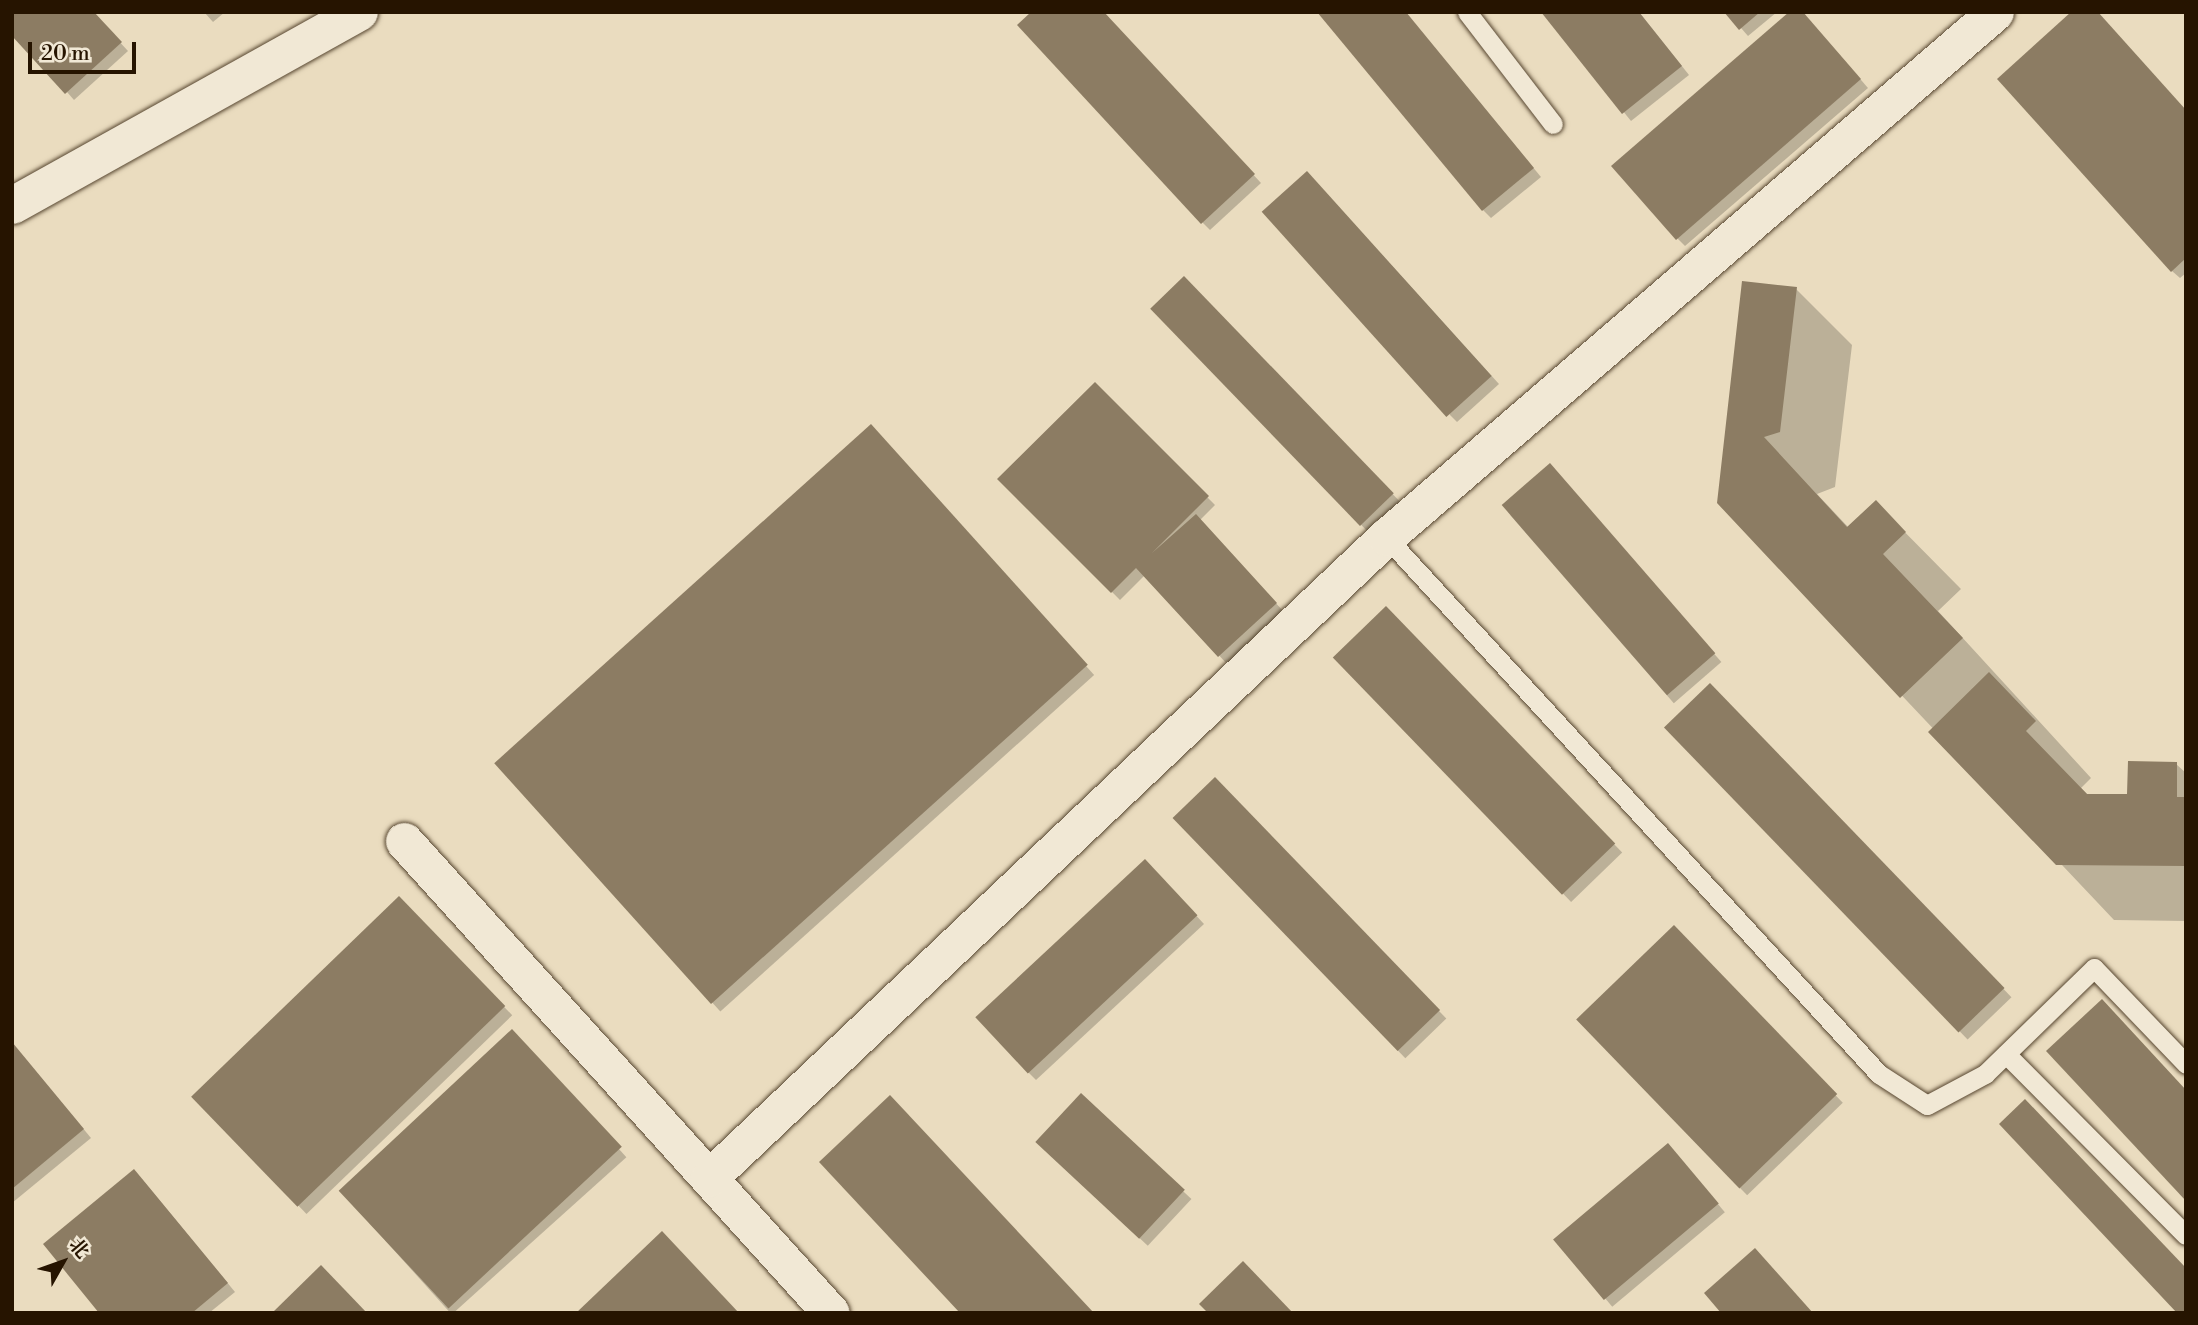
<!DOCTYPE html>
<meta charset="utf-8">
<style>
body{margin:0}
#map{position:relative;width:2198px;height:1325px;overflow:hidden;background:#eadcbf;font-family:"Libre Bodoni","Noto Serif SC",serif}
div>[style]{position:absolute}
.shadow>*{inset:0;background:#0003;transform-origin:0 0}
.building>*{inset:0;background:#8c7c63;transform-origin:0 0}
.roads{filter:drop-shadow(0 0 2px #574630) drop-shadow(0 0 2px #574630)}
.service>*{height:19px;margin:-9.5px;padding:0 9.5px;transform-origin:9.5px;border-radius:9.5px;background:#f1e8d5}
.minor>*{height:37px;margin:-18.5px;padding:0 18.5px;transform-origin:18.5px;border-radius:18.5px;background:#f1e8d5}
span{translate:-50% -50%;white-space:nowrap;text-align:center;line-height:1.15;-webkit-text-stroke:6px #f1e8d5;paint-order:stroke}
.frame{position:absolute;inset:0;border:14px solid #261400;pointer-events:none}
.north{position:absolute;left:28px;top:1227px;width:70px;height:70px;-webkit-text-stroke:5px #f1e8d5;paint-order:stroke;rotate:50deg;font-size:19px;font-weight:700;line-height:28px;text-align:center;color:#261400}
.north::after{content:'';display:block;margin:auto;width:24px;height:32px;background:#261400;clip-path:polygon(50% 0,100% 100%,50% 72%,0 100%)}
.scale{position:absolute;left:28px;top:42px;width:108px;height:32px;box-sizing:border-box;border:4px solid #261400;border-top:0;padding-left:9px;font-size:21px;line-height:24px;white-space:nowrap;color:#261400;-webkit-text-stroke:5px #f1e8d5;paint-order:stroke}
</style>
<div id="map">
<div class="shadow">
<i style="clip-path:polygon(92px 12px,128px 51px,74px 100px,67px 92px)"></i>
<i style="clip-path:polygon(204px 12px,225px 12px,213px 22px)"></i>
<i style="clip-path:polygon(1103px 12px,1261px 183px,1210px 230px,1202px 222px)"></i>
<i style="clip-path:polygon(1405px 12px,1541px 177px,1491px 218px,1483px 210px)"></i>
<i style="clip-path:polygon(1543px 12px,1639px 12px,1689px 75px,1631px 121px)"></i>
<i style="clip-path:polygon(1727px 12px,1777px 12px,1748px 36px)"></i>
<i style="clip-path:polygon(1802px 12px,1868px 88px,1685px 246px,1677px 238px)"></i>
<i style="clip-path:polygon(2186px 112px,2186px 273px,2180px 278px,2172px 271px)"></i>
<i style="clip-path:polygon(1315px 181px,1499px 384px,1457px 422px,1450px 415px)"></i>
<i style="left:1184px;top:278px;width:311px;height:44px;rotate:46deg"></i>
<i style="clip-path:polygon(1796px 289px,1852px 345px,1835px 487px,1817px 494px,1849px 528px,1876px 503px,1961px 589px,1938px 611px,2091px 778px,2081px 788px,2088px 795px,2129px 796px,2176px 764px,2186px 773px,2186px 921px,2114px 920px,1719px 502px)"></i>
<i style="clip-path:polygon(1095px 384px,1215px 505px,1200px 520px,1284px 612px,1227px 664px,1145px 575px,1120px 600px,1000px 479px)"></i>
<i style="left:878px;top:435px;width:323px;height:503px;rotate:48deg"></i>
<i style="left:1558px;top:474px;width:249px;height:63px;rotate:49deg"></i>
<i style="left:1386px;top:608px;width:340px;height:71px;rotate:46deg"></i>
<i style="left:1710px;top:685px;width:434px;height:61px;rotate:46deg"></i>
<i style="left:1215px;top:779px;width:333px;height:57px;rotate:46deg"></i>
<i style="clip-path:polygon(1153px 869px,1204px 924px,1036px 1080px,1028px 1072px)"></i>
<i style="left:399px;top:898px;width:163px;height:286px;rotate:46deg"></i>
<i style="left:1674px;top:928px;width:243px;height:133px;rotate:46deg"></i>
<i style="left:520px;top:1039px;width:159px;height:235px;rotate:48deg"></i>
<i style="clip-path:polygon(12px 1043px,91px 1138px,12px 1203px)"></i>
<i style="left:1081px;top:1096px;width:151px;height:64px;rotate:43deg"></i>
<i style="left:1676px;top:1154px;width:76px;height:147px;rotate:50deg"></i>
<i style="clip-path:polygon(142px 1179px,235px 1292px,209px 1313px,102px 1313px)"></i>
</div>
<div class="building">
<i style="clip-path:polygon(12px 12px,94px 12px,122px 42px,65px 94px,12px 36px)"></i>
<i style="clip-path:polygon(1031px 12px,1104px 12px,1255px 174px,1201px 224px,1017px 25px)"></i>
<i style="clip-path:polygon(1317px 12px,1406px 12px,1534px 168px,1482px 211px)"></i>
<i style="clip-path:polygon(1541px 12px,1639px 12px,1682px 66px,1622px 114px)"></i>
<i style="clip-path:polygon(1724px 12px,1760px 12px,1739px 30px)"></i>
<i style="clip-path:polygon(1789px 12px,1803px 12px,1861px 79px,1676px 240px,1611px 166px)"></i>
<i style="clip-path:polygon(2071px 12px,2098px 12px,2186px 110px,2186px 258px,2171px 272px,1997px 79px)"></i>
<i style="left:1307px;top:171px;width:276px;height:61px;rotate:48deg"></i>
<i style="left:1184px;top:276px;width:302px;height:47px;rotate:46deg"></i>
<i style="clip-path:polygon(1742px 281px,1797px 287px,1780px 432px,1764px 437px,1847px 527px,1876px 500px,1906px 532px,1883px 554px,1963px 638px,1900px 698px,1717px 503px)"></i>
<i style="clip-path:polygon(1095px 382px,1209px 496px,1152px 553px,1196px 514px,1277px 603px,1218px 657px,1136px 568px,1111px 593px,997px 479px)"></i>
<i style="left:871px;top:424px;width:324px;height:507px;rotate:48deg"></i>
<i style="left:1550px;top:463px;width:252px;height:64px;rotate:49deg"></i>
<i style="left:1386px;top:606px;width:330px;height:74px;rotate:46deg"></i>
<i style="clip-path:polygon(1989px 672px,2036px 721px,2026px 731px,2087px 794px,2127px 794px,2128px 761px,2177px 762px,2177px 797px,2186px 797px,2186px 866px,2056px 865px,1928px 732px)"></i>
<i style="left:1710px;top:683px;width:424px;height:64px;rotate:46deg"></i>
<i style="left:1215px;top:777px;width:324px;height:59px;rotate:46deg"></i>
<i style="left:1145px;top:859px;width:77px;height:232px;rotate:47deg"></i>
<i style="left:399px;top:896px;width:153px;height:289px;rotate:46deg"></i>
<i style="left:1674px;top:925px;width:235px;height:136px;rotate:46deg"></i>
<i style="clip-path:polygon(2102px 999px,2186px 1090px,2186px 1201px,2046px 1051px)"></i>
<i style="left:512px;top:1029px;width:161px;height:237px;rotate:47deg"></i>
<i style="clip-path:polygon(12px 1042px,84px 1129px,12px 1189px)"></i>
<i style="left:1081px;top:1093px;width:142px;height:67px;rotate:43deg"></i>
<i style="clip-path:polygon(890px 1095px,1094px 1313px,960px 1313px,819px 1162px)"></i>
<i style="clip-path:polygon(2025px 1099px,2186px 1268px,2186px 1313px,2177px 1313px,1999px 1124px)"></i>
<i style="left:1668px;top:1143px;width:79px;height:150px;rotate:50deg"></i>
<i style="clip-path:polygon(134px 1169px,228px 1283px,192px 1313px,99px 1313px,43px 1244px)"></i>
<i style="clip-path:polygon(662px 1231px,739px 1313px,576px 1313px)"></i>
<i style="clip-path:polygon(1755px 1248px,1813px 1313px,1721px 1313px,1704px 1293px)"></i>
<i style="clip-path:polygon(1243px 1261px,1293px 1313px,1208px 1313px,1199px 1304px)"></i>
<i style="clip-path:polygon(321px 1265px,367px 1313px,272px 1313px)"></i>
</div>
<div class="roads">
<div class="service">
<i style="left:1467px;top:12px;width:141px;rotate:52.5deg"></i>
<i style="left:1386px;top:537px;width:729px;rotate:47.45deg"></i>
<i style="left:1879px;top:1074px;width:57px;rotate:32.9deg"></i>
<i style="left:1927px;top:1105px;width:66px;rotate:-28.1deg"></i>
<i style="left:1985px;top:1074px;width:152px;rotate:-44.2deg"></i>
<i style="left:2094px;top:968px;width:133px;rotate:46.2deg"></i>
<i style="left:2006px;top:1054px;width:255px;rotate:45.2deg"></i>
</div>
<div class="minor">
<i style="left:12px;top:205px;width:397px;rotate:-29.1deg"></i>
<i style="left:404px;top:841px;width:636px;rotate:47.87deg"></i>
<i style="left:709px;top:1178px;width:932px;rotate:-43.44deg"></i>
<i style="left:1386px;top:537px;width:804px;rotate:-40.76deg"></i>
</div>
</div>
<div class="frame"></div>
<div class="north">北</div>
<div class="scale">20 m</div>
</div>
